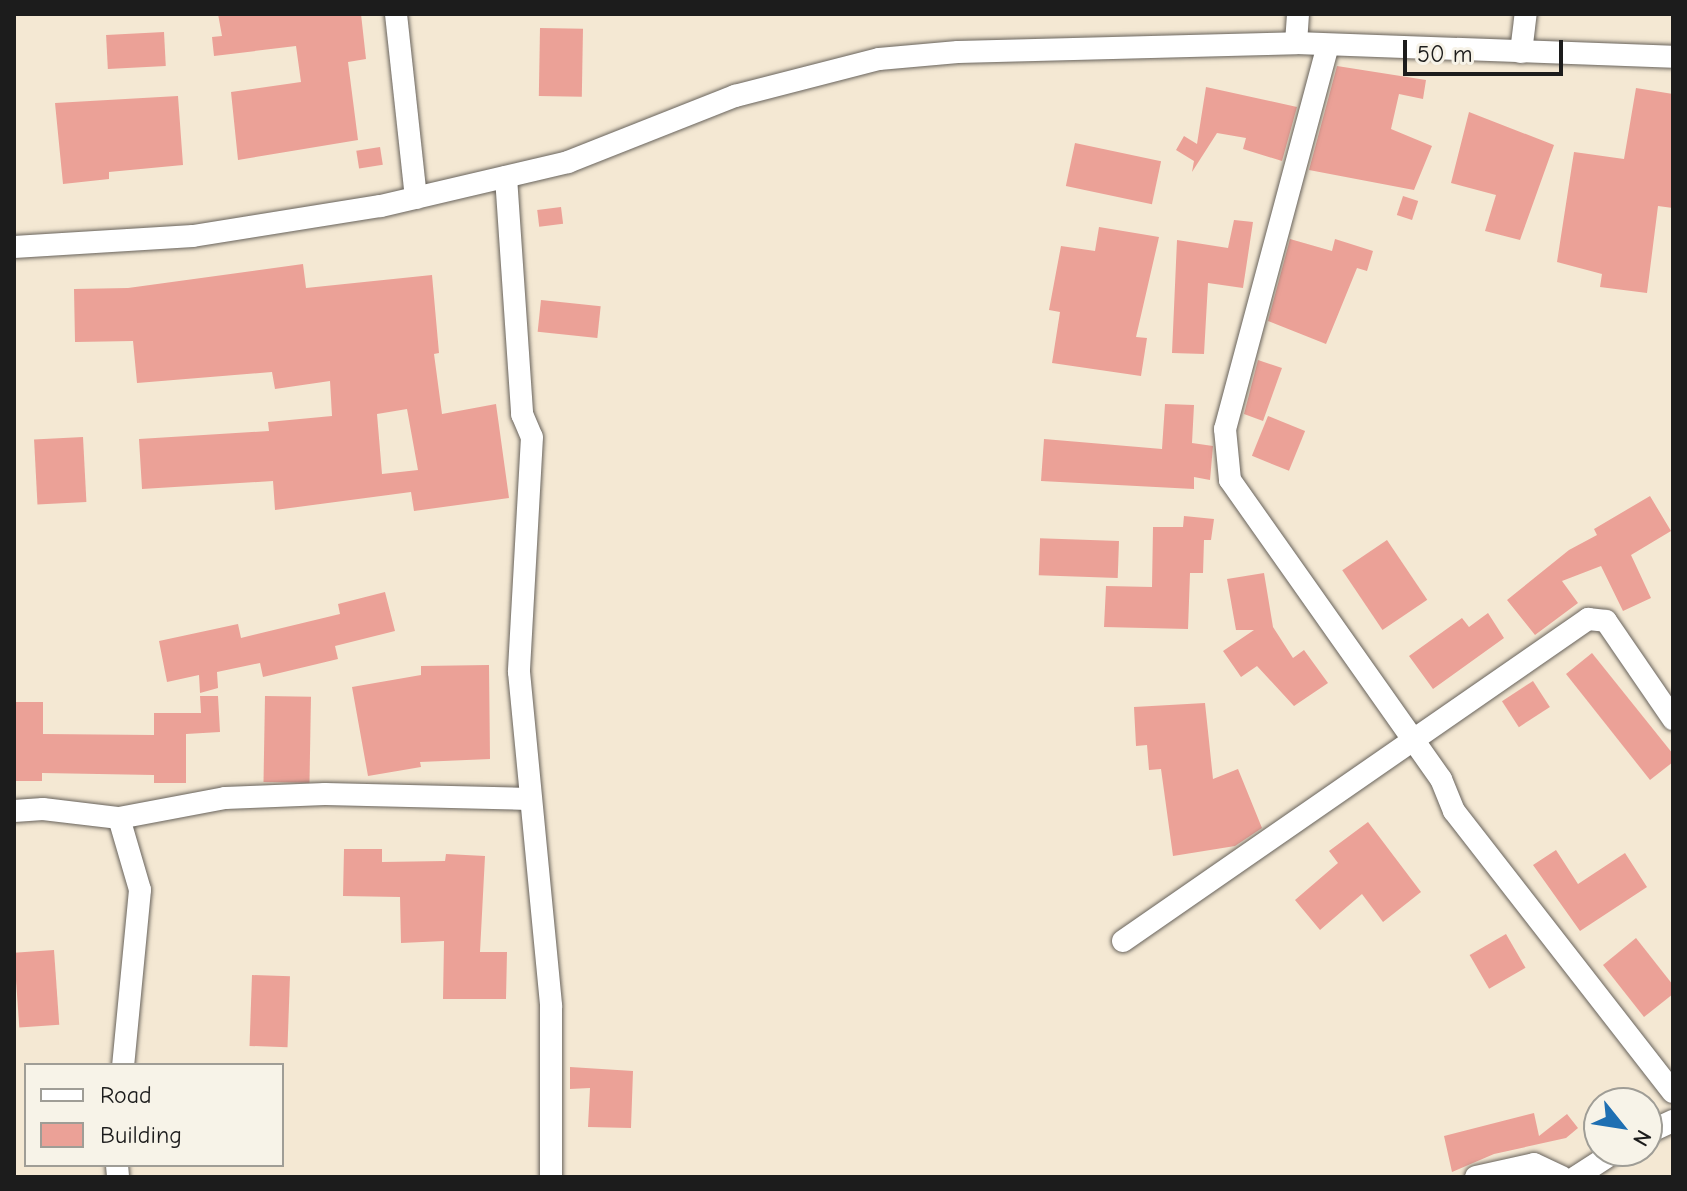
<!DOCTYPE html>
<style>
body{margin:0}
#map{position:relative;width:1687px;height:1191px;overflow:hidden;background:#f4e8d3;font-family:"Comic Neue",sans-serif}
div>[style]{position:absolute}
[style*='--x']{left:calc(var(--x)*1px);top:calc(var(--y)*1px);width:calc(var(--w)*1px);rotate:calc(var(--a)*1deg)}
.building>*{inset:0;background:#eba197;transform-origin:0 0}
.roads{filter:drop-shadow(0 0 2px #68635c) drop-shadow(0 0 2px #68635c)}
.street>*{height:22px;margin:-11px;padding:0 11px;transform-origin:11px;border-radius:11px;background:#fff}
span{translate:-50% -50%;white-space:nowrap;text-align:center;line-height:1.15;-webkit-text-stroke:8px #f7f3e8;paint-order:stroke}
.frame{position:absolute;inset:0;border:16px solid #1c1c1c;pointer-events:none}
.legend{position:absolute;left:24px;top:1063px;width:260px;height:104px;box-sizing:border-box;background:#f7f3e8;border:2px solid #9f9d96;margin:0;padding:10px 14px;list-style:none;font-size:24px;color:#1c1c1c}
.legend li{display:flex;align-items:center;gap:16px;height:40px}
.legend b{width:40px;border:2px solid #9f9d96}
.north{position:absolute;left:1583px;top:1087px;width:80px;height:80px;box-sizing:border-box;background:#f7f3e8;border:2px solid #9f9d96;border-radius:50%;rotate:120deg;font-size:22px;font-weight:700;line-height:32px;text-align:center;color:#1c1c1c}
.north::after{content:'';display:block;margin:auto;width:28px;height:36px;background:#1f6fb2;clip-path:polygon(50% 0,100% 100%,50% 72%,0 100%)}
.scale{position:absolute;left:1403px;top:40px;width:160px;height:36px;box-sizing:border-box;border:4px solid #1c1c1c;border-top:0;padding-left:10px;font-size:24px;line-height:28px;white-space:nowrap;color:#1c1c1c;-webkit-text-stroke:6px #f7f3e8;paint-order:stroke}
</style>
<div id="map">
<div class="building">
<div style="clip-path:polygon(218px 14px,361px 14px,366px 59px,348px 62px,358px 140px,238px 160px,231px 92px,301px 82px,296px 46px,214px 56px,212px 37px,222px 36px)"></div>
<div style="left:540px;top:28px;width:43px;height:68px;rotate:1deg"></div>
<div style="left:164px;top:32px;width:34px;height:58px;rotate:87deg"></div>
<div style="clip-path:polygon(1337px 66px,1426px 80px,1423px 99px,1399px 94px,1391px 129px,1432px 146px,1414px 190px,1309px 170px)"></div>
<div style="clip-path:polygon(1206px 87px,1297px 107px,1282px 161px,1243px 149px,1246px 138px,1217px 133px,1192px 172px,1194px 161px,1176px 150px,1184px 136px,1197px 144px)"></div>
<div style="clip-path:polygon(1636px 88px,1673px 94px,1673px 208px,1658px 206px,1647px 293px,1600px 287px,1602px 274px,1557px 262px,1574px 152px,1624px 159px)"></div>
<div style="clip-path:polygon(178px 96px,183px 165px,109px 172px,109px 179px,63px 184px,55px 103px)"></div>
<div style="clip-path:polygon(1469px 112px,1554px 145px,1520px 240px,1485px 231px,1496px 195px,1451px 183px)"></div>
<div style="left:1075px;top:143px;width:88px;height:44px;rotate:12deg"></div>
<div style="left:380px;top:147px;width:18px;height:24px;rotate:81deg"></div>
<div style="left:1403px;top:196px;width:16px;height:20px;rotate:18deg"></div>
<div style="left:561px;top:207px;width:17px;height:24px;rotate:83deg"></div>
<div style="clip-path:polygon(1234px 220px,1253px 222px,1243px 288px,1208px 283px,1204px 354px,1172px 353px,1177px 240px,1228px 248px)"></div>
<div style="clip-path:polygon(1099px 227px,1159px 237px,1136px 337px,1147px 338px,1141px 376px,1052px 363px,1060px 312px,1049px 310px,1061px 246px,1095px 251px)"></div>
<div style="clip-path:polygon(1290px 239px,1332px 251px,1335px 239px,1373px 251px,1367px 271px,1357px 268px,1326px 344px,1268px 321px)"></div>
<div style="clip-path:polygon(evenodd,303px 264px,306px 288px,432px 275px,439px 353px,434px 354px,442px 414px,496px 404px,509px 498px,414px 511px,411px 492px,275px 510px,273px 481px,142px 489px,139px 439px,269px 431px,268px 422px,332px 416px,330px 381px,275px 389px,272px 372px,137px 383px,133px 341px,75px 342px,74px 289px,128px 288px,303px 264px,407px 409px,418px 470px,382px 474px,377px 414px,407px 409px)"></div>
<div style="left:541px;top:300px;width:60px;height:32px;rotate:6deg"></div>
<div style="clip-path:polygon(1258px 360px,1282px 368px,1263px 421px,1244px 414px)"></div>
<div style="clip-path:polygon(1165px 404px,1194px 405px,1192px 443px,1213px 446px,1210px 480px,1194px 477px,1194px 489px,1041px 481px,1044px 439px,1162px 449px)"></div>
<div style="left:1268px;top:416px;width:40px;height:43px;rotate:22deg"></div>
<div style="left:83px;top:437px;width:65px;height:49px;rotate:87deg"></div>
<div style="clip-path:polygon(1650px 496px,1671px 531px,1631px 555px,1651px 598px,1623px 611px,1601px 566px,1562px 581px,1578px 603px,1535px 635px,1507px 600px,1569px 550px,1597px 535px,1594px 529px)"></div>
<div style="clip-path:polygon(1184px 516px,1214px 519px,1211px 540px,1204px 540px,1203px 573px,1190px 573px,1188px 629px,1104px 627px,1106px 586px,1152px 587px,1153px 527px,1183px 527px)"></div>
<div style="left:1387px;top:540px;width:72px;height:54px;rotate:56deg"></div>
<div style="left:1119px;top:541px;width:37px;height:79px;rotate:92deg"></div>
<div style="clip-path:polygon(1264px 573px,1273px 627px,1293px 658px,1304px 650px,1328px 683px,1294px 706px,1257px 666px,1241px 677px,1223px 651px,1254px 630px,1236px 630px,1227px 579px)"></div>
<div style="clip-path:polygon(385px 592px,395px 631px,335px 646px,338px 659px,263px 677px,260px 663px,217px 672px,218px 688px,200px 693px,199px 675px,167px 682px,159px 641px,238px 624px,241px 638px,340px 614px,338px 604px)"></div>
<div style="clip-path:polygon(1488px 613px,1504px 638px,1433px 689px,1409px 656px,1462px 618px,1469px 627px)"></div>
<div style="clip-path:polygon(1592px 653px,1673px 754px,1673px 762px,1650px 780px,1566px 674px)"></div>
<div style="clip-path:polygon(489px 665px,490px 759px,420px 762px,421px 767px,368px 776px,352px 687px,421px 675px,421px 666px)"></div>
<div style="left:1533px;top:681px;width:31px;height:37px;rotate:57deg"></div>
<div style="clip-path:polygon(200px 696px,218px 696px,220px 732px,186px 734px,186px 783px,154px 783px,154px 775px,42px 773px,42px 781px,14px 781px,14px 702px,43px 702px,43px 734px,154px 735px,154px 713px,201px 713px)"></div>
<div style="left:265px;top:696px;width:46px;height:86px;rotate:1deg"></div>
<div style="clip-path:polygon(1205px 703px,1213px 779px,1238px 769px,1262px 828px,1235px 846px,1173px 856px,1161px 769px,1149px 770px,1147px 745px,1136px 746px,1134px 707px)"></div>
<div style="clip-path:polygon(1368px 822px,1421px 892px,1383px 922px,1362px 894px,1320px 930px,1295px 900px,1338px 863px,1329px 851px)"></div>
<div style="clip-path:polygon(344px 849px,382px 849px,382px 862px,445px 861px,446px 854px,485px 856px,480px 952px,507px 952px,506px 999px,443px 999px,444px 941px,401px 943px,400px 897px,343px 896px)"></div>
<div style="clip-path:polygon(1556px 850px,1578px 884px,1625px 853px,1647px 887px,1580px 931px,1533px 865px)"></div>
<div style="left:1506px;top:934px;width:39px;height:42px;rotate:60deg"></div>
<div style="clip-path:polygon(1636px 938px,1673px 985px,1673px 994px,1644px 1017px,1603px 965px)"></div>
<div style="left:54px;top:950px;width:75px;height:40px;rotate:86deg"></div>
<div style="left:252px;top:975px;width:38px;height:71px;rotate:2deg"></div>
<div style="clip-path:polygon(570px 1067px,633px 1071px,631px 1128px,588px 1127px,590px 1088px,570px 1089px)"></div>
<div style="clip-path:polygon(1534px 1113px,1539px 1136px,1567px 1114px,1578px 1128px,1566px 1138px,1494px 1154px,1452px 1172px,1444px 1136px)"></div>
</div>
<div class="roads">
<div class="street">
<div style="--x:396;--y:14;--w:185;--a:83.8"></div>
<div style="--x:1296;--y:43;--w:29;--a:-86"></div>
<div style="--x:1328;--y:45;--w:398;--a:105"></div>
<div style="--x:1225;--y:429;--w:51;--a:84.4"></div>
<div style="--x:1230;--y:480;--w:366;--a:54.8"></div>
<div style="--x:1441;--y:779;--w:35;--a:68"></div>
<div style="--x:1454;--y:811;--w:356;--a:52.1"></div>
<div style="--x:1521;--y:52;--w:38;--a:-83"></div>
<div style="--x:506;--y:177;--w:238;--a:86.1"></div>
<div style="--x:522;--y:414;--w:25;--a:67"></div>
<div style="--x:532;--y:437;--w:235;--a:93.2"></div>
<div style="--x:519;--y:672;--w:336;--a:84.5"></div>
<div style="--x:551;--y:1006;--w:171;--a:90"></div>
<div style="--x:14;--y:247;--w:179;--a:-3.5"></div>
<div style="--x:193;--y:236;--w:190;--a:-9.1"></div>
<div style="--x:381;--y:206;--w:192;--a:-13.2"></div>
<div style="--x:568;--y:162;--w:180;--a:-21.6"></div>
<div style="--x:735;--y:96;--w:149;--a:-14.4"></div>
<div style="--x:879;--y:59;--w:79;--a:-5.1"></div>
<div style="--x:958;--y:52;--w:338;--a:-1.5"></div>
<div style="--x:1296;--y:43;--w:377;--a:2.1"></div>
<div style="--x:14;--y:811;--w:29;--a:-4"></div>
<div style="--x:43;--y:809;--w:77;--a:6.8"></div>
<div style="--x:119;--y:818;--w:108;--a:-10.7"></div>
<div style="--x:225;--y:798;--w:100;--a:-2.3"></div>
<div style="--x:325;--y:794;--w:203;--a:1.4"></div>
<div style="--x:119;--y:818;--w:75;--a:73.7"></div>
<div style="--x:140;--y:890;--w:176;--a:95.5"></div>
<div style="--x:1123;--y:941;--w:566;--a:-34.7"></div>
<div style="--x:1588;--y:619;--w:18;--a:6"></div>
<div style="--x:1606;--y:621;--w:119;--a:55.6"></div>
<div style="--x:1647;--y:1133;--w:29;--a:-25"></div>
<div style="--x:117;--y:1165;--w:12;--a:85"></div>
<div style="--x:1476;--y:1177;--w:59;--a:-12.6"></div>
<div style="--x:1534;--y:1164;--w:31;--a:25"></div>
<div style="--x:1576;--y:1177;--w:48;--a:-33"></div>
</div>
</div>
<div class="frame"></div>
<ul class="legend">
<li><b style="height:10px;background:#fff"></b>Road</li>
<li><b style="height:22px;background:#eba197"></b>Building</li>
</ul>
<div class="north">N</div>
<div class="scale">50 m</div>
</div>
